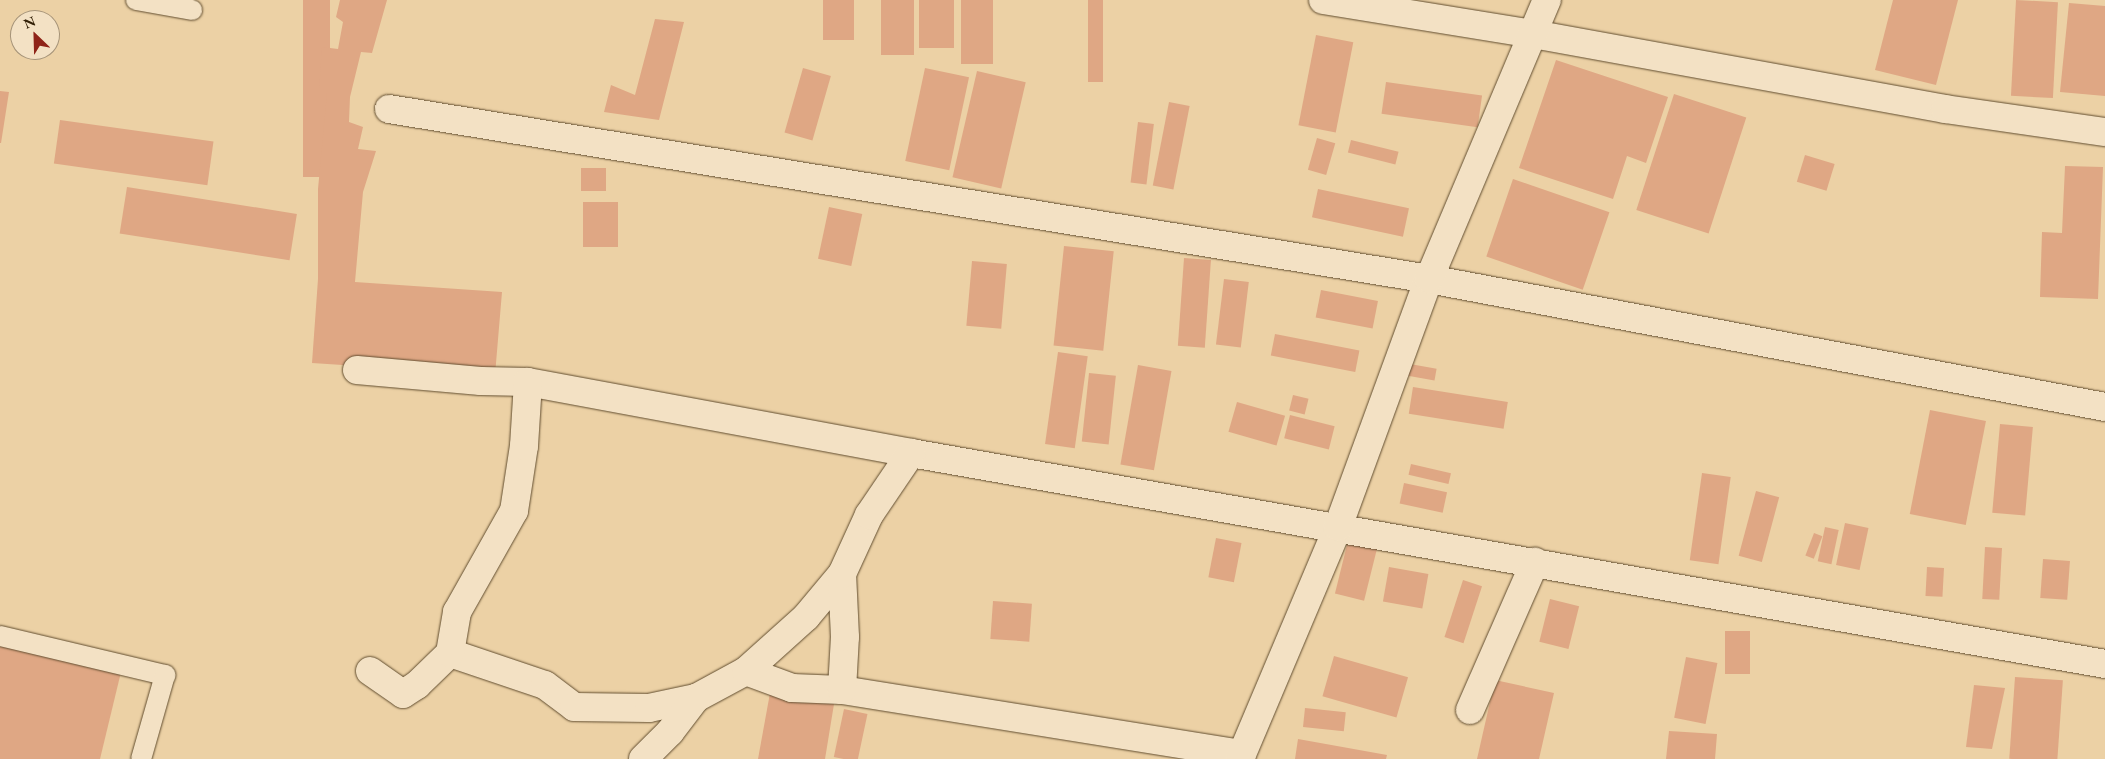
<!DOCTYPE html>
<style>
body{margin:0}
#map{position:relative;width:2105px;height:759px;overflow:hidden;background:#ecd1a5;font-family:"EB Garamond",serif}
div>[style]{position:absolute}
[style*='--x']{left:calc(var(--x)*1px);top:calc(var(--y)*1px);width:calc(var(--w)*1px);rotate:calc(var(--a)*1deg)}
.building>*{inset:0;background:#dfa784;transform-origin:0 0}
.roads{filter:drop-shadow(0 0 1px #614d2f) drop-shadow(0 0 1px #614d2f)}
.lane>*{height:20px;margin:-10px;padding:0 10px;transform-origin:10px;border-radius:10px;background:#f3e1c4}
.street>*{height:28px;margin:-14px;padding:0 14px;transform-origin:14px;border-radius:14px;background:#f3e1c4}
span{translate:-50% -50%;white-space:nowrap;text-align:center;line-height:1.15;-webkit-text-stroke:4.5px #f3e1c4;paint-order:stroke}
.north{position:absolute;left:10px;top:10px;width:50px;height:50px;box-sizing:border-box;background:#f3e1c4;border:1px solid #a69479;border-radius:50%;rotate:336deg;font-size:14px;font-weight:700;line-height:20px;text-align:center;color:#332108}
.north::after{content:'';display:block;margin:auto;width:18px;height:22px;background:#8f2418;clip-path:polygon(50% 0,100% 100%,50% 72%,0 100%)}
</style>
<div id="map">
<div class="building">
<div style="left:303px;top:0;width:27px;height:177px"></div>
<div style="clip-path:polygon(340px 0,387px 0,372px 53px,361px 52px,350px 97px,349px 122px,363px 127px,358px 149px,376px 151px,363px 192px,355px 282px,502px 292px,495px 375px,312px 363px,318px 279px,318px 189px,327px 93px,319px 91px,322px 47px,338px 49px,343px 22px,336px 17px)"></div>
<div style="left:823px;top:0;width:31px;height:40px"></div>
<div style="left:881px;top:0;width:33px;height:55px"></div>
<div style="left:919px;top:0;width:35px;height:48px"></div>
<div style="left:961px;top:0;width:32px;height:64px"></div>
<div style="left:1088px;top:0;width:15px;height:82px"></div>
<div style="clip-path:polygon(1893px 0,1958px 0,1936px 85px,1875px 70px)"></div>
<div style="left:2016px;top:0;width:42px;height:96px;rotate:3deg"></div>
<div style="clip-path:polygon(2069px 3px,2105px 6px,2105px 96px,2060px 92px)"></div>
<div style="clip-path:polygon(655px 19px,684px 22px,659px 120px,604px 112px,611px 85px,635px 95px)"></div>
<div style="left:1316px;top:35px;width:38px;height:92px;rotate:11deg"></div>
<div style="clip-path:polygon(1556px 60px,1668px 97px,1646px 163px,1627px 156px,1613px 199px,1519px 168px)"></div>
<div style="left:803px;top:68px;width:29px;height:67px;rotate:16deg"></div>
<div style="left:925px;top:68px;width:45px;height:95px;rotate:12deg"></div>
<div style="left:977px;top:71px;width:50px;height:109px;rotate:13deg"></div>
<div style="left:1386px;top:82px;width:97px;height:32px;rotate:8deg"></div>
<div style="clip-path:polygon(0 91px,9px 92px,1px 143px,0 143px)"></div>
<div style="left:1674px;top:94px;width:76px;height:122px;rotate:18deg"></div>
<div style="left:1169px;top:102px;width:21px;height:85px;rotate:11deg"></div>
<div style="left:60px;top:120px;width:155px;height:44px;rotate:8deg"></div>
<div style="left:1138px;top:122px;width:16px;height:61px;rotate:7deg"></div>
<div style="left:1317px;top:138px;width:19px;height:33px;rotate:16deg"></div>
<div style="left:1351px;top:140px;width:49px;height:13px;rotate:14deg"></div>
<div style="left:1805px;top:155px;width:31px;height:28px;rotate:17deg"></div>
<div style="clip-path:polygon(2065px 166px,2103px 167px,2098px 299px,2040px 297px,2042px 232px,2062px 233px)"></div>
<div style="left:606px;top:168px;width:23px;height:25px;rotate:90deg"></div>
<div style="left:1513px;top:179px;width:102px;height:82px;rotate:19deg"></div>
<div style="left:127px;top:187px;width:172px;height:47px;rotate:9deg"></div>
<div style="left:1318px;top:189px;width:93px;height:29px;rotate:12deg"></div>
<div style="left:583px;top:202px;width:35px;height:45px"></div>
<div style="left:829px;top:207px;width:34px;height:53px;rotate:12deg"></div>
<div style="left:1064px;top:246px;width:50px;height:100px;rotate:6deg"></div>
<div style="left:1184px;top:258px;width:27px;height:88px;rotate:4deg"></div>
<div style="left:972px;top:261px;width:35px;height:65px;rotate:5deg"></div>
<div style="left:1224px;top:279px;width:25px;height:66px;rotate:7deg"></div>
<div style="left:1321px;top:290px;width:58px;height:28px;rotate:11deg"></div>
<div style="left:1275px;top:334px;width:86px;height:22px;rotate:11deg"></div>
<div style="left:1058px;top:352px;width:30px;height:93px;rotate:8deg"></div>
<div style="left:1410px;top:364px;width:27px;height:12px;rotate:10deg"></div>
<div style="left:1138px;top:365px;width:34px;height:101px;rotate:10deg"></div>
<div style="left:1089px;top:373px;width:27px;height:69px;rotate:6deg"></div>
<div style="left:1413px;top:387px;width:96px;height:27px;rotate:9deg"></div>
<div style="left:1293px;top:395px;width:16px;height:16px;rotate:14deg"></div>
<div style="left:1237px;top:402px;width:50px;height:31px;rotate:16deg"></div>
<div style="left:1930px;top:410px;width:57px;height:106px;rotate:11deg"></div>
<div style="left:1290px;top:415px;width:46px;height:24px;rotate:14deg"></div>
<div style="left:2000px;top:424px;width:33px;height:89px;rotate:5deg"></div>
<div style="left:1411px;top:464px;width:41px;height:11px;rotate:13deg"></div>
<div style="left:1702px;top:473px;width:29px;height:88px;rotate:8deg"></div>
<div style="left:1404px;top:483px;width:44px;height:21px;rotate:12deg"></div>
<div style="left:1756px;top:491px;width:24px;height:67px;rotate:15deg"></div>
<div style="left:1845px;top:523px;width:24px;height:43px;rotate:12deg"></div>
<div style="left:1825px;top:527px;width:14px;height:35px;rotate:12deg"></div>
<div style="left:1814px;top:533px;width:9px;height:24px;rotate:21deg"></div>
<div style="left:1216px;top:538px;width:26px;height:40px;rotate:11deg"></div>
<div style="left:1348px;top:541px;width:30px;height:54px;rotate:14deg"></div>
<div style="left:1985px;top:547px;width:17px;height:52px;rotate:3deg"></div>
<div style="left:2043px;top:559px;width:27px;height:39px;rotate:4deg"></div>
<div style="left:1389px;top:567px;width:40px;height:35px;rotate:10deg"></div>
<div style="left:1927px;top:567px;width:17px;height:29px;rotate:3deg"></div>
<div style="left:1463px;top:580px;width:20px;height:60px;rotate:18deg"></div>
<div style="left:1550px;top:599px;width:30px;height:44px;rotate:14deg"></div>
<div style="left:993px;top:601px;width:39px;height:38px;rotate:4deg"></div>
<div style="left:1725px;top:631px;width:25px;height:43px"></div>
<div style="clip-path:polygon(0 643px,121px 672px,100px 759px,0 759px)"></div>
<div style="left:1334px;top:656px;width:77px;height:42px;rotate:16deg"></div>
<div style="left:1686px;top:657px;width:32px;height:62px;rotate:11deg"></div>
<div style="left:2015px;top:677px;width:48px;height:82px;rotate:4deg"></div>
<div style="clip-path:polygon(1495px 680px,1554px 693px,1539px 759px,1477px 759px)"></div>
<div style="clip-path:polygon(1974px 685px,2005px 688px,1992px 749px,1966px 747px)"></div>
<div style="clip-path:polygon(770px 693px,834px 704px,825px 759px,758px 759px)"></div>
<div style="left:1305px;top:708px;width:41px;height:19px;rotate:6deg"></div>
<div style="left:844px;top:709px;width:24px;height:49px;rotate:12deg"></div>
<div style="clip-path:polygon(1669px 731px,1717px 734px,1715px 759px,1666px 759px)"></div>
<div style="clip-path:polygon(1298px 739px,1387px 755px,1386px 759px,1295px 759px)"></div>
</div>
<div class="roads">
<div class="lane">
<div style="--x:136;--y:0;--w:57;--a:10.1"></div>
<div style="--x:0;--y:636;--w:170;--a:13.3"></div>
<div style="--x:165;--y:675;--w:87;--a:105.9"></div>
</div>
<div class="street">
<div style="--x:1323;--y:0;--w:213;--a:9.2"></div>
<div style="--x:1533;--y:34;--w:419;--a:10.3"></div>
<div style="--x:1945;--y:109;--w:162;--a:8.2"></div>
<div style="--x:389;--y:109;--w:1054;--a:9.28"></div>
<div style="--x:1429;--y:279;--w:688;--a:10.72"></div>
<div style="--x:357;--y:370;--w:124;--a:5.1"></div>
<div style="--x:481;--y:381;--w:47;--a:1.2"></div>
<div style="--x:528;--y:382;--w:390;--a:10.5"></div>
<div style="--x:911;--y:453;--w:1213;--a:10.02"></div>
<div style="--x:450;--y:653;--w:100;--a:18.6"></div>
<div style="--x:545;--y:685;--w:36;--a:37"></div>
<div style="--x:574;--y:707;--w:75;--a:0.8"></div>
<div style="--x:649;--y:708;--w:48;--a:-12"></div>
<div style="--x:696;--y:698;--w:57;--a:-28.4"></div>
<div style="--x:746;--y:671;--w:49;--a:20.3"></div>
<div style="--x:792;--y:688;--w:50;--a:2.3"></div>
<div style="--x:842;--y:690;--w:405;--a:9.1"></div>
<div style="--x:370;--y:671;--w:40;--a:34.9"></div>
<div style="--x:403;--y:694;--w:17;--a:-33"></div>
<div style="--x:417;--y:685;--w:46;--a:-44.1"></div>
<div style="--x:450;--y:653;--w:42;--a:-80.3"></div>
<div style="--x:457;--y:612;--w:116;--a:-60.6"></div>
<div style="--x:514;--y:511;--w:66;--a:-81.3"></div>
<div style="--x:524;--y:446;--w:64;--a:-86.4"></div>
<div style="--x:746;--y:671;--w:81;--a:-42"></div>
<div style="--x:806;--y:617;--w:56;--a:-50.1"></div>
<div style="--x:842;--y:690;--w:53;--a:-86.8"></div>
<div style="--x:845;--y:637;--w:63;--a:-92.7"></div>
<div style="--x:842;--y:574;--w:65;--a:-65.4"></div>
<div style="--x:869;--y:515;--w:75;--a:-55.9"></div>
<div style="--x:1470;--y:710;--w:162;--a:-66.3"></div>
<div style="--x:643;--y:759;--w:38;--a:-45"></div>
<div style="--x:670;--y:732;--w:43;--a:-52.6"></div>
<div style="--x:1240;--y:759;--w:252;--a:-67.1"></div>
<div style="--x:1338;--y:527;--w:264;--a:-69.9"></div>
<div style="--x:1429;--y:279;--w:303;--a:-67.1"></div>
</div>
</div>
<div class="north">N</div>
</div>
